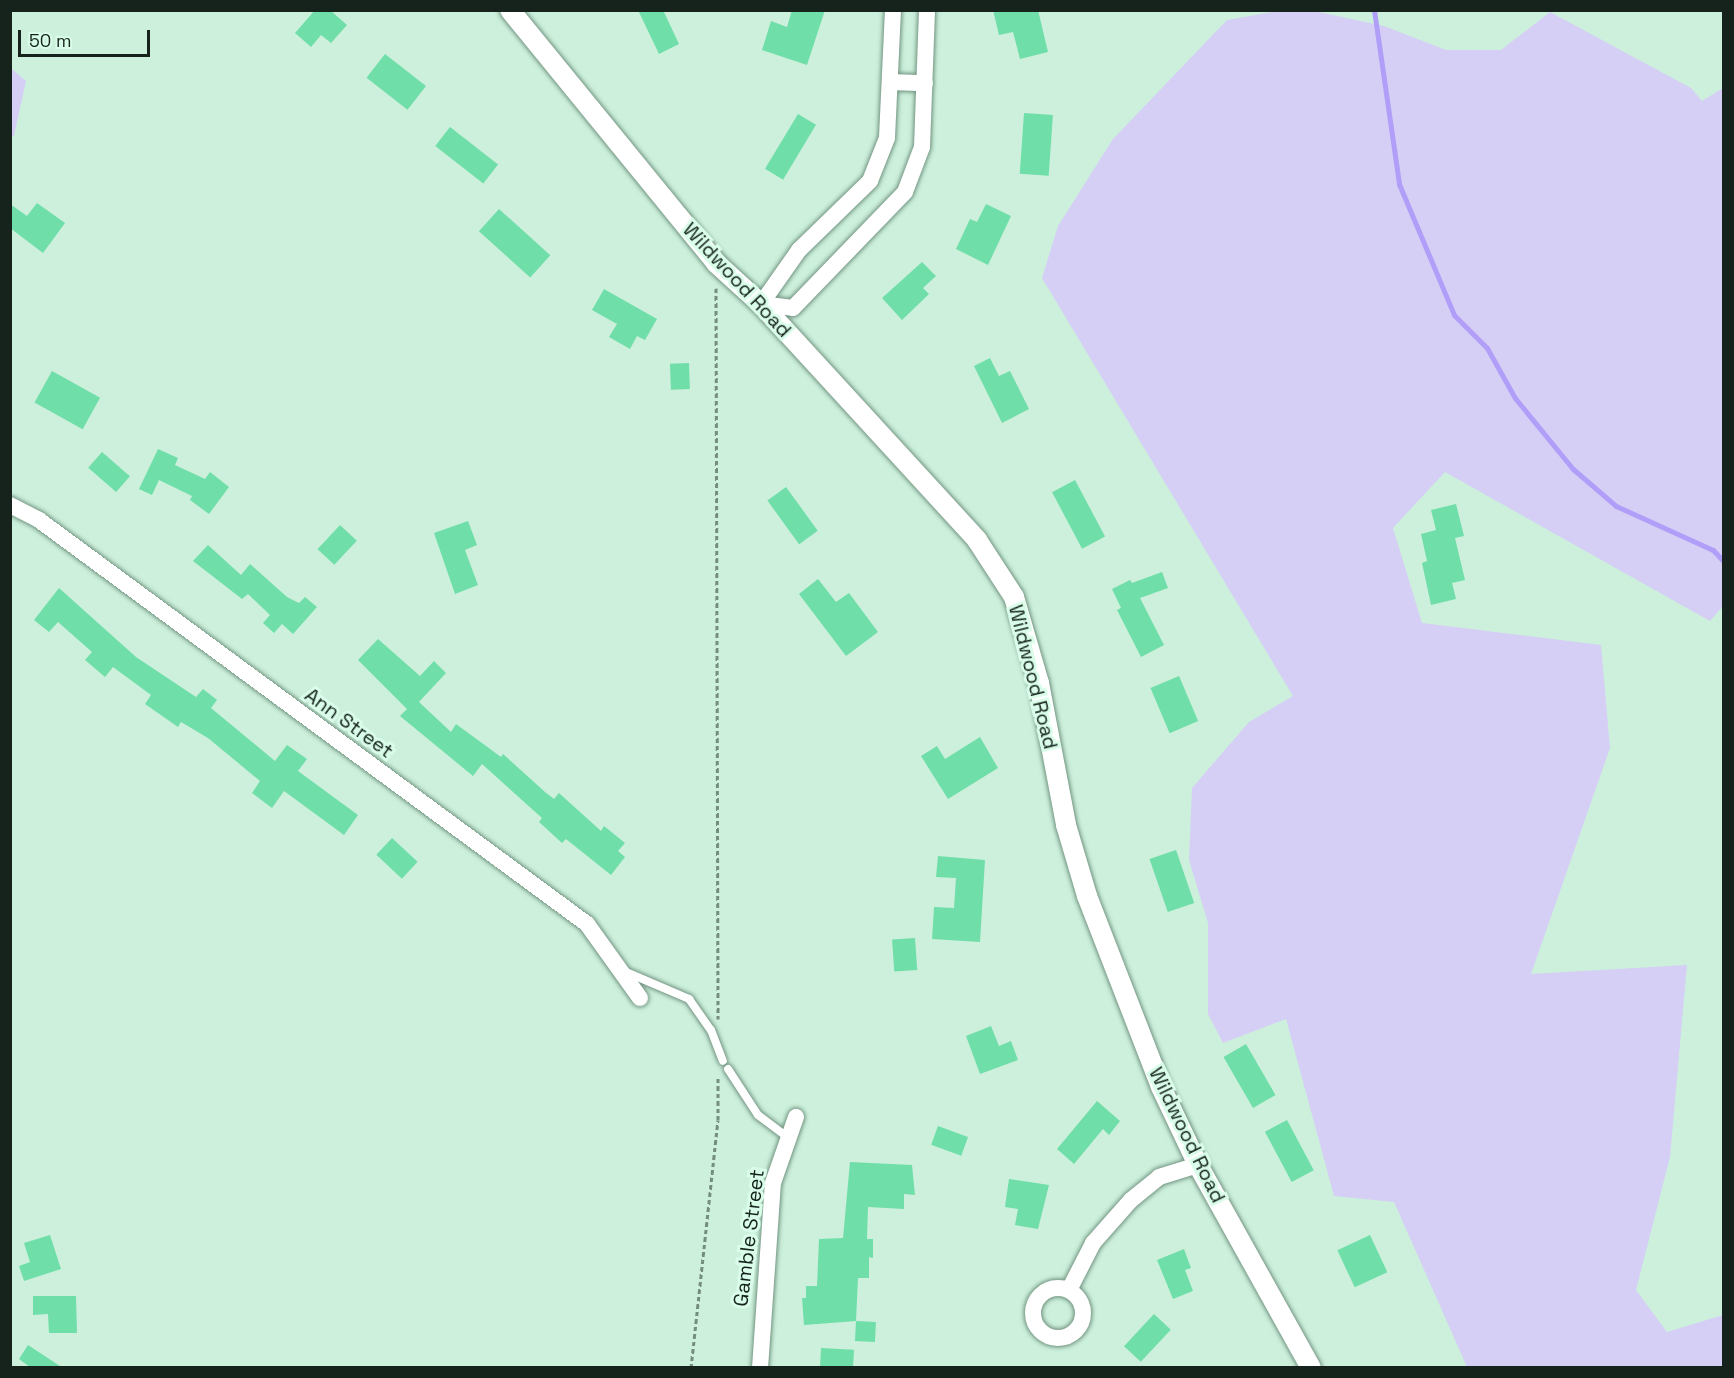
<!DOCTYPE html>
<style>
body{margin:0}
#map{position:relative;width:1734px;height:1378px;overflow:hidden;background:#ccf0dc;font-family:"Space Grotesk",sans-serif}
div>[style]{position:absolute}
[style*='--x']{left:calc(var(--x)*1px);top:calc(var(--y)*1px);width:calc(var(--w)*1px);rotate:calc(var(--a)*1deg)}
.green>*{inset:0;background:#d5cff5}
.stream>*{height:5px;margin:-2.5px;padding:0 2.5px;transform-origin:2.5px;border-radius:2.5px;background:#b19ef8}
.building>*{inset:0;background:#70dea9;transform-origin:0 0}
.path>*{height:3px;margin-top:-1.5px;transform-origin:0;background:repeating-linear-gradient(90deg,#748d7f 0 4.5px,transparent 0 7.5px)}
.roads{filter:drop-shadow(0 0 2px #739582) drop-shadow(0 0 2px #739582)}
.service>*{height:8px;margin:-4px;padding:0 4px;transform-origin:4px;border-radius:4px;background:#fff}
.minor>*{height:16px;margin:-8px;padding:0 8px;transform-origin:8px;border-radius:8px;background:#fff}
.minor>.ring{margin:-8px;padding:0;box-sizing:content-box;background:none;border:16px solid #fff;border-radius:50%}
.tertiary>*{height:20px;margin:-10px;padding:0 10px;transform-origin:10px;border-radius:10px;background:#fff}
span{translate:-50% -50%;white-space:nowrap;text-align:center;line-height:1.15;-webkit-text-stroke:6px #d9fde9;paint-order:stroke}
.street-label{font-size:20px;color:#15231c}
.frame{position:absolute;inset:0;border:12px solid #15231c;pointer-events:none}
.scale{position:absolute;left:18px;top:30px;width:132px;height:27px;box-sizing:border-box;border:3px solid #15231c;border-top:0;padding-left:8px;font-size:18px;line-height:21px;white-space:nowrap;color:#15231c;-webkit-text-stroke:4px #d9fde9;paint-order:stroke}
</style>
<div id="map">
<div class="green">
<div style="clip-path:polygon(1284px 10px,1314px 11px,1384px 26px,1446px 50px,1501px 50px,1550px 12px,1691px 88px,1702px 101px,1723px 88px,1723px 606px,1710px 621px,1445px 472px,1393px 528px,1422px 623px,1601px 645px,1610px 748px,1531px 974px,1687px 965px,1670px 1157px,1636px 1290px,1667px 1332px,1723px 1315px,1723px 1367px,1467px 1367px,1394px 1202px,1334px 1196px,1286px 1019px,1223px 1043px,1208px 1014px,1208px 923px,1189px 860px,1192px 788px,1249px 722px,1293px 696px,1042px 278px,1058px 226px,1113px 139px,1227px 20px)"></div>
<div style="clip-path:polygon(11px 68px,26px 81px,14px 136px,10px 136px)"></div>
</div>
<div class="stream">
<div style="--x:1374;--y:10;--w:176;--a:81.8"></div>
<div style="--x:1399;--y:184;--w:142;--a:67.2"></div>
<div style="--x:1454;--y:315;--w:47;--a:45"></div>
<div style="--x:1487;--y:348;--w:57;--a:60.8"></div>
<div style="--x:1515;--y:398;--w:92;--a:50.8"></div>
<div style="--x:1573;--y:469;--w:57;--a:40.7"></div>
<div style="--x:1616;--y:506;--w:107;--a:24.4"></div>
<div style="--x:1713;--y:550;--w:16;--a:47"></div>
</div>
<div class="building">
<div style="clip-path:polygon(315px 10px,330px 10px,347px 25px,331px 43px,321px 35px,311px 47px,295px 33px)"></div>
<div style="clip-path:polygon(638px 10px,663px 10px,679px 44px,659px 54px)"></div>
<div style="clip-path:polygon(792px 10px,825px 10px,807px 65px,762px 50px,771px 21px,787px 27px)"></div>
<div style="clip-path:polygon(993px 10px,1038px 10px,1048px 52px,1020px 59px,1013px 32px,999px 35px)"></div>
<div style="left:385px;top:54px;width:52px;height:30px;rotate:38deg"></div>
<div style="left:1024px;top:113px;width:29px;height:61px;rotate:4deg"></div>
<div style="left:798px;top:114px;width:21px;height:64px;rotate:31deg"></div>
<div style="left:450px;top:127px;width:61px;height:24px;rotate:38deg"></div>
<div style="clip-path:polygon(37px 203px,65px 223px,43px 253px,10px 228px,10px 204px,27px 216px)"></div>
<div style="clip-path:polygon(986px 204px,1011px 216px,988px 265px,956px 249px,970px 219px,977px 222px)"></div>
<div style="left:499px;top:209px;width:69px;height:30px;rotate:42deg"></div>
<div style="clip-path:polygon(922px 262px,936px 276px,923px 288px,929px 294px,902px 320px,882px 298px)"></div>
<div style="clip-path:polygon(604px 289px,657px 319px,645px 340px,637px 336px,630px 349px,609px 337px,617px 324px,592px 310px)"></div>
<div style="clip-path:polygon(990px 358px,999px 376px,1010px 371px,1029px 409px,1002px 423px,974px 366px)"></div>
<div style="left:689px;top:363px;width:26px;height:19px;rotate:88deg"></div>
<div style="left:52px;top:371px;width:55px;height:36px;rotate:29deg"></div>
<div style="clip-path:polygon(158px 449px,178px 458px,175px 465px,205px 479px,210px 472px,229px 487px,209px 514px,190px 500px,192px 496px,159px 480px,152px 495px,139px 489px)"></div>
<div style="left:102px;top:452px;width:37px;height:21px;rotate:41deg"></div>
<div style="left:1075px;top:480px;width:64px;height:26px;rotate:62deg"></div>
<div style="left:786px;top:487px;width:54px;height:23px;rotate:54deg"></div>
<div style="clip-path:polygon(1456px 504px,1464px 536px,1455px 538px,1465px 580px,1452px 583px,1456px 599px,1431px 605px,1422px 563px,1427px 561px,1421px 534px,1436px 530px,1431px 510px)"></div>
<div style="clip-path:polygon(468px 521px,477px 545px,465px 550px,478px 585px,455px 594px,434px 533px)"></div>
<div style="left:340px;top:525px;width:23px;height:33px;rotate:43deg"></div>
<div style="clip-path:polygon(208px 545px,241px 575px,250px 564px,287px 597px,299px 603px,305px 597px,317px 607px,293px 634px,282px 624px,274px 633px,263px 623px,270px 615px,248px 594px,242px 599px,193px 561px)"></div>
<div style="clip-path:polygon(1162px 572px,1168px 588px,1140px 598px,1164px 645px,1141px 657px,1117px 610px,1121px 608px,1112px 589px,1130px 580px,1132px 583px)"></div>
<div style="clip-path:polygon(818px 579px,836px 602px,849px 593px,878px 632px,846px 656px,799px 594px)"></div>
<div style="clip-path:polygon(59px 588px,136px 657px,196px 697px,203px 689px,217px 700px,211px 708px,275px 761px,287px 745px,307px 759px,298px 771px,358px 815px,344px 835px,284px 791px,272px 808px,252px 793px,260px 781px,208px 738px,181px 722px,178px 727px,145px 704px,151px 695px,113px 667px,105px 677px,85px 660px,92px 652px,58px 622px,49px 632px,34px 620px)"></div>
<div style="clip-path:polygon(378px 639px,420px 676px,434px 661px,446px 673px,419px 702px,451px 732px,456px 724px,501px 757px,503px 754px,545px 792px,554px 799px,559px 793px,601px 831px,604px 826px,625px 843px,618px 851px,625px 857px,611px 875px,566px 839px,562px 843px,539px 822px,542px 818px,482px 764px,473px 776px,400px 716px,407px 709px,358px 660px)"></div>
<div style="left:1179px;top:676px;width:49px;height:31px;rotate:67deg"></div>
<div style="clip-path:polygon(980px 737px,998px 768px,948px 799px,921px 756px,937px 746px,945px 759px)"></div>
<div style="left:392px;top:838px;width:35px;height:23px;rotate:43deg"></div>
<div style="left:1176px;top:850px;width:56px;height:28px;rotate:71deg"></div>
<div style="clip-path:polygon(938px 856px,985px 860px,980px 942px,932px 939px,934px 907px,954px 908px,956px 878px,936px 877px)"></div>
<div style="left:915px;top:938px;width:32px;height:23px;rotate:86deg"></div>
<div style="clip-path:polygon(991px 1026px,999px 1046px,1011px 1041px,1018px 1060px,980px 1074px,966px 1036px)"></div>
<div style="left:1246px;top:1044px;width:59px;height:26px;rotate:60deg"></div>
<div style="clip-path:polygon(1097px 1101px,1120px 1121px,1109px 1135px,1103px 1129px,1074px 1164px,1057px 1149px)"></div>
<div style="left:1287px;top:1120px;width:57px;height:25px;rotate:62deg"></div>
<div style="left:938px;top:1126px;width:32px;height:20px;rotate:20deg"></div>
<div style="clip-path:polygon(850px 1162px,912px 1165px,915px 1195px,904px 1194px,904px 1209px,868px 1207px,867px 1239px,873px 1239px,873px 1258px,869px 1257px,869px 1278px,858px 1278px,856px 1321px,804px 1325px,802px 1298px,806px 1298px,806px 1286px,817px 1286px,819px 1239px,843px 1238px)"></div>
<div style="clip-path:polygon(1009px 1179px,1049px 1185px,1038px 1229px,1015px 1225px,1018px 1209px,1005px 1207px)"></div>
<div style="clip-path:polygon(50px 1235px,61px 1269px,24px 1281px,19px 1266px,30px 1262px,24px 1243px)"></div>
<div style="left:1370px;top:1235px;width:41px;height:36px;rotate:65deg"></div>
<div style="clip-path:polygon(1184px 1249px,1191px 1268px,1185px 1270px,1193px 1291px,1173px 1299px,1157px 1260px)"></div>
<div style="clip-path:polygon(33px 1296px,76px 1296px,77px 1333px,49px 1333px,48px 1314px,33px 1315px)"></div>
<div style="left:1154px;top:1314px;width:23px;height:44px;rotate:43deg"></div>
<div style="left:856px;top:1321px;width:20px;height:20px;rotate:3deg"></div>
<div style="clip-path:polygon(28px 1345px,63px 1368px,31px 1368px,19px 1359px)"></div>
<div style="left:821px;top:1348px;width:33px;height:20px;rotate:3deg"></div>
</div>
<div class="path">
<div style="--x:716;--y:288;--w:731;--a:89.84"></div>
<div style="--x:691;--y:1368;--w:249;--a:-83.8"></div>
<div style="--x:718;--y:1120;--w:43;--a:-90"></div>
</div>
<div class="roads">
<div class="service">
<div style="--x:626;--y:972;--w:69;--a:23.2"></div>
<div style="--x:689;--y:999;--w:38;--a:55"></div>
<div style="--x:711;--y:1030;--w:33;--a:69"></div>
<div style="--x:728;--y:1069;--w:55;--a:56.9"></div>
<div style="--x:758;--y:1115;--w:36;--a:37"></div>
</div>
<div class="minor">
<div style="--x:893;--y:10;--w:128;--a:92.7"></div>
<div style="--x:887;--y:138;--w:46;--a:111.6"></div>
<div style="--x:870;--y:181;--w:99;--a:135.8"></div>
<div style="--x:799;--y:250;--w:66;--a:125.1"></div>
<div style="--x:761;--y:304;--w:32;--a:7"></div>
<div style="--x:793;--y:308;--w:161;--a:-46"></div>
<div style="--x:905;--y:192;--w:48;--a:-69.3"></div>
<div style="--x:922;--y:147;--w:137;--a:-87.9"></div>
<div style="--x:890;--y:82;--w:35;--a:2"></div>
<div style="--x:10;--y:505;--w:33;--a:27"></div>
<div style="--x:39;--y:520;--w:681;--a:36.4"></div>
<div style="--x:587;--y:924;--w:91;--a:54.4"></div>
<div class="ring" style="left:1033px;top:1288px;width:34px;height:34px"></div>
<div style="--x:1069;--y:1290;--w:53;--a:-62.9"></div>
<div style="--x:1093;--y:1243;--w:57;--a:-48.5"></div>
<div style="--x:1131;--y:1200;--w:36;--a:-39"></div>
<div style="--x:1159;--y:1177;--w:41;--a:-17.1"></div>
<div style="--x:760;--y:1368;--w:185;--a:-86"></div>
<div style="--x:773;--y:1183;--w:70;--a:-70.8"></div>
</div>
<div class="tertiary">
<div style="--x:510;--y:10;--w:326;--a:50.8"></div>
<div style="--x:716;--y:263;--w:61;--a:42.3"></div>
<div style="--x:761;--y:304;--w:320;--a:47.5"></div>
<div style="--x:977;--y:540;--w:68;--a:57"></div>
<div style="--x:1014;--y:597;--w:90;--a:73.8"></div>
<div style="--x:1039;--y:683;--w:145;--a:79.2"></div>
<div style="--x:1066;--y:825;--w:74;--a:73.5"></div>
<div style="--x:1087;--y:896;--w:205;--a:68.8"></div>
<div style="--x:1161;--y:1087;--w:86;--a:64.6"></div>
<div style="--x:1198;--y:1165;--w:232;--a:60.9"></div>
</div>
</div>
<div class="street-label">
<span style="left:737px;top:280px;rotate:47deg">Wildwood Road</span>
<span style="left:1033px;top:677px;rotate:76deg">Wildwood Road</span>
<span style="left:349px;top:723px;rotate:36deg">Ann Street</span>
<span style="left:1187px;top:1135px;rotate:64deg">Wildwood Road</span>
<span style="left:749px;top:1238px;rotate:-83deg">Gamble Street</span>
</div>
<div class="frame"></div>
<div class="scale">50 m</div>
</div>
